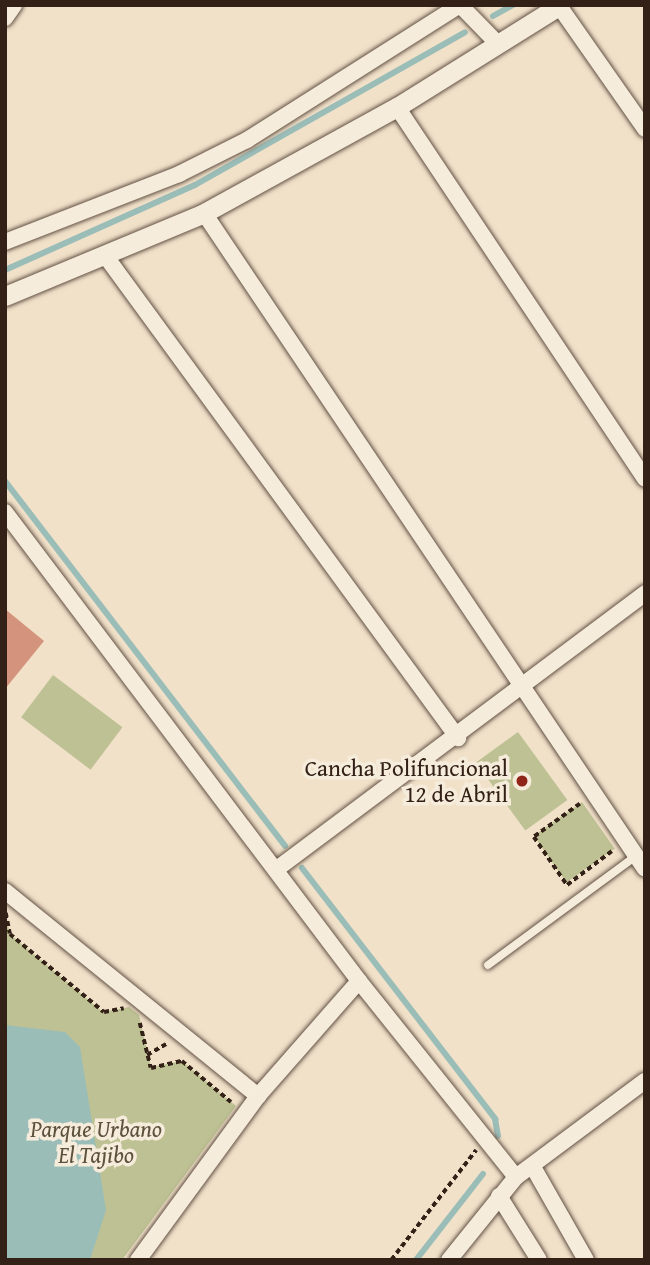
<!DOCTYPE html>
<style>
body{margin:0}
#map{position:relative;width:650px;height:1265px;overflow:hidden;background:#f1e1c9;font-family:"Gentium Book Plus",serif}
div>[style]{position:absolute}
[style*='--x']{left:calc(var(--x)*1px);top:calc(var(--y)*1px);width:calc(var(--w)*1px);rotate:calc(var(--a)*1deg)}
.green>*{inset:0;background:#bec193;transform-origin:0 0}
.water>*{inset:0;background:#9bbdb8}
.stream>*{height:6px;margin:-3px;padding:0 3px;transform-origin:3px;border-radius:3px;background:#9bbdb8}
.building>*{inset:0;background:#d4937c}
.path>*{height:3.5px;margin-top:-1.75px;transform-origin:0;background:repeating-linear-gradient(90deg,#332117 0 5px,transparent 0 8.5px)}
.roads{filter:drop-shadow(0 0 2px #625144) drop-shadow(0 0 2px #625144)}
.service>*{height:8px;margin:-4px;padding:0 4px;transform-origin:4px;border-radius:4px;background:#f6ecdc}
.minor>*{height:16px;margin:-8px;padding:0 8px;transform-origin:8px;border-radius:8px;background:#f6ecdc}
.tertiary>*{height:19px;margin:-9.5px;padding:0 9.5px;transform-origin:9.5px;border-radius:9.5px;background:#f6ecdc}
.dots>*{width:19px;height:19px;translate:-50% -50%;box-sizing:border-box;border:4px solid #f6ecdc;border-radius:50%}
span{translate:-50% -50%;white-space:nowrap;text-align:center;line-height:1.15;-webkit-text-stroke:7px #f6ecdc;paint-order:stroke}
.poi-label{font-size:23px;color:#332117}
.right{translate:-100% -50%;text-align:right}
.park-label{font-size:23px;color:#5d513c;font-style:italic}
.frame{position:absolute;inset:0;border:7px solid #332117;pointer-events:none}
</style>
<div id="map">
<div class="green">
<div style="left:53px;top:675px;width:87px;height:53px;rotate:37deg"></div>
<div style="left:518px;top:732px;width:84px;height:52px;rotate:54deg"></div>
<div style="left:582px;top:802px;width:57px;height:59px;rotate:55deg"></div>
<div style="clip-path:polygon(5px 911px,10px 934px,103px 1012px,129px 1007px,139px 1015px,151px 1067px,182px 1061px,236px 1106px,122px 1260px,5px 1260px)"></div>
</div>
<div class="water">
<div style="clip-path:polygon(5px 1025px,65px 1032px,80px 1047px,106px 1210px,90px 1260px,5px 1260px)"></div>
</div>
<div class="stream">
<div style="--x:493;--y:16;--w:23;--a:-29"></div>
<div style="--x:5;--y:270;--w:208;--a:-24.1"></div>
<div style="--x:195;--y:185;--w:310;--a:-29.5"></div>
<div style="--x:5;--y:481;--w:460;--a:52.5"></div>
<div style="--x:302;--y:868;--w:317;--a:52.4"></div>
<div style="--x:495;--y:1119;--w:17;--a:80"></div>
<div style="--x:416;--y:1260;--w:109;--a:-52.1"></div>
</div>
<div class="building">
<div style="clip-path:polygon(5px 609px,44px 641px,5px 689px)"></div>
</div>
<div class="path">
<div style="--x:580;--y:804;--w:57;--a:144.3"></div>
<div style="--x:534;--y:837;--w:58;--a:55.5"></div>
<div style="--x:567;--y:885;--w:56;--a:-37.1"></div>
<div style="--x:6;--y:913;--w:21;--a:79"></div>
<div style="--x:10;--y:934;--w:122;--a:39.7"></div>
<div style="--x:104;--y:1012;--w:20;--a:-11"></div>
<div style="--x:140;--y:1023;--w:46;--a:76.3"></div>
<div style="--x:151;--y:1068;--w:32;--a:-13"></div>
<div style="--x:182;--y:1061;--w:64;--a:39.9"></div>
<div style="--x:147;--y:1055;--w:22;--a:-30"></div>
<div style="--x:391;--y:1260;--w:139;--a:-52.3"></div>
</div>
<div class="roads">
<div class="service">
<div style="--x:488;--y:965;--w:184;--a:-36.4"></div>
</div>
<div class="minor">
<div style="--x:460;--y:5;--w:54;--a:45.7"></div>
<div style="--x:559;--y:6;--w:150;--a:55"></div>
<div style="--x:5;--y:18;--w:16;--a:-55"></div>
<div style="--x:397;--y:107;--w:447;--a:56.3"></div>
<div style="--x:204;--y:213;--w:790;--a:56.09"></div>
<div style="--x:5;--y:242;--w:187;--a:-21.3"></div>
<div style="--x:179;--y:174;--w:76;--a:-26.6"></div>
<div style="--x:247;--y:140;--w:252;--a:-32.4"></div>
<div style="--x:107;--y:258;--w:595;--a:53.82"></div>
<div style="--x:5;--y:512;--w:588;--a:52.95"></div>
<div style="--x:359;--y:981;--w:251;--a:51.3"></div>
<div style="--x:278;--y:868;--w:459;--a:-36.8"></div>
<div style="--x:5;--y:891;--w:326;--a:39"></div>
<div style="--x:533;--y:1167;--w:107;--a:60.3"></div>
<div style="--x:499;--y:1196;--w:75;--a:58"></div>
<div style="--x:138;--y:1260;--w:203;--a:-53.8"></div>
<div style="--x:258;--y:1096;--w:153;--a:-48.7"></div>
<div style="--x:449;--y:1260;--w:107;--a:-51.1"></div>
<div style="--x:516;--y:1177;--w:161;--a:-36.7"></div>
</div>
<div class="tertiary">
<div style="--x:5;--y:296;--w:216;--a:-22.6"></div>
<div style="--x:204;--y:213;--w:220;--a:-28.8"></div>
<div style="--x:397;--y:107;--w:192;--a:-32"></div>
</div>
</div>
<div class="dots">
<div style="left:522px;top:781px;background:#8f2418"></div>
</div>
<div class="poi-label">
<span class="right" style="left:508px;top:781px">Cancha Polifuncional<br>12 de Abril</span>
</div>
<div class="park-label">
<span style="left:96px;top:1142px">Parque Urbano<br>El Tajibo</span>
</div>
<div class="frame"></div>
</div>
